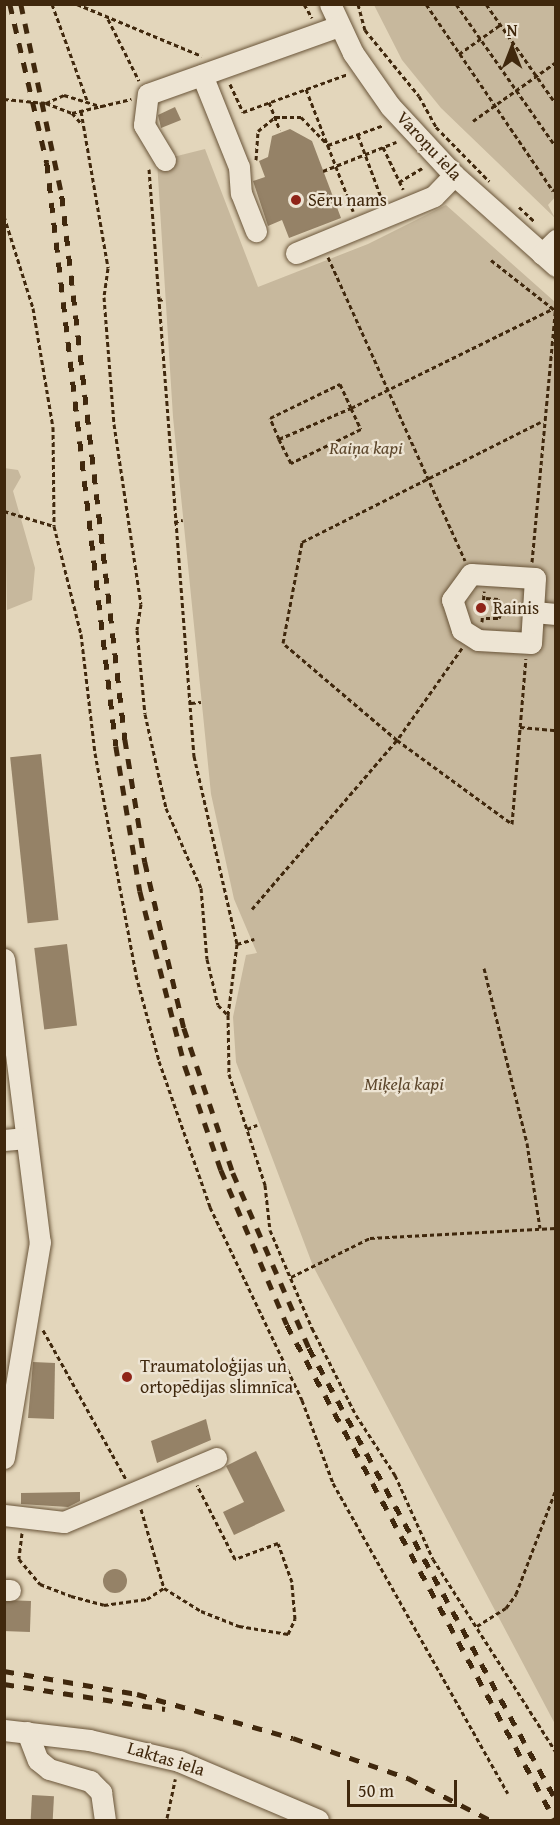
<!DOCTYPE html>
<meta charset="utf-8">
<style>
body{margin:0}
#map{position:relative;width:560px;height:1825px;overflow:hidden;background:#e3d6bb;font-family:"Gentium Book Plus",serif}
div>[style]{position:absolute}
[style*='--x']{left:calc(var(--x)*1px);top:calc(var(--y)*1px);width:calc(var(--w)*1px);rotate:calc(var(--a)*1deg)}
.green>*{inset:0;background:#c7b89d}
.building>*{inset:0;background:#958267;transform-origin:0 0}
.round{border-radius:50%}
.path>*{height:3px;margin-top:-1.5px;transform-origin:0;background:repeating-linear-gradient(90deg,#40280d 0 4.5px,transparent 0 7.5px)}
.roads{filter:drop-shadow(0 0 2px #695438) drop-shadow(0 0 2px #695438)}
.minor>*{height:21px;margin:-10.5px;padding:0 10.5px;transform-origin:10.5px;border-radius:10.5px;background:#ede4d3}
.rail>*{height:4.5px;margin-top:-2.25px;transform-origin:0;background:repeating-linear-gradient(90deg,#40280d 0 10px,transparent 0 20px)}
.dots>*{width:16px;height:16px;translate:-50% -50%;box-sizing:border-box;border:3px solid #ede4d3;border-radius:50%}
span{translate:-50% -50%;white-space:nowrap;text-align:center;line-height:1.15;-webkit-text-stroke:4.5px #ede4d3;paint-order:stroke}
.street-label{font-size:18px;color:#40280d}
.poi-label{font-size:18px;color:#40280d}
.left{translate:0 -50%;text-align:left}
.park-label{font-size:18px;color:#5b452a;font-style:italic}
.frame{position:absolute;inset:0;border:6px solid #40280d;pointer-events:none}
.north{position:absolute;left:482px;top:18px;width:60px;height:60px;-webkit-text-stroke:4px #ede4d3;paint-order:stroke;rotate:0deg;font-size:16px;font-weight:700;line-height:24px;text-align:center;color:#40280d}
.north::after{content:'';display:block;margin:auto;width:21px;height:27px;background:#40280d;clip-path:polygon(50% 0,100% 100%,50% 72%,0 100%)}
.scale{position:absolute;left:347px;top:1780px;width:110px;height:27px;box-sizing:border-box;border:3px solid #40280d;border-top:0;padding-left:8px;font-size:18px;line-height:21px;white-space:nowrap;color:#40280d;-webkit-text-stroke:4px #ede4d3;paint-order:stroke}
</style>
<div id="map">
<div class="green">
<div style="clip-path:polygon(374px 5px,555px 5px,556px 196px,548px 205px,555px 218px,441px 108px,402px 60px)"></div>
<div style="clip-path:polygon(205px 149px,258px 287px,368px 244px,446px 205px,555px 302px,555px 1724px,313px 1266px,236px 1062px,233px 1017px,246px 955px,257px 953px,234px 899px,211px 794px,173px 417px,157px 161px)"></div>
<div style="clip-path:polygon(4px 468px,18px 470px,21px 477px,13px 491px,35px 568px,32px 600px,7px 610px)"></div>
</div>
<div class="building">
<div style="clip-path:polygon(175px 107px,181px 120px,161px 128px,158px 115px)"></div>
<div style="clip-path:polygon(290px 129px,312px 141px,341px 218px,289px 238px,282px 220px,268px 226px,253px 181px,265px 177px,259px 161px,268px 157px,272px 136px)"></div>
<div style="left:41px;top:754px;width:167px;height:31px;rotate:84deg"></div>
<div style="left:67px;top:944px;width:82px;height:33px;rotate:83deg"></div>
<div style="clip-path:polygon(33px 1362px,55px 1363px,54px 1419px,28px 1418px)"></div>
<div style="clip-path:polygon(206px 1419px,211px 1440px,157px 1463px,151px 1441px)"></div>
<div style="clip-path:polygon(256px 1451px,285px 1511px,234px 1535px,223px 1512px,244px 1502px,226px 1466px)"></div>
<div style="clip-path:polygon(80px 1492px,80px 1501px,68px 1507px,21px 1504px,21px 1493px)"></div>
<div class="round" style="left:103px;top:1569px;width:24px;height:24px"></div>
<div style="left:31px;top:1601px;width:31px;height:27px;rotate:92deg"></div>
<div style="left:32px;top:1795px;width:22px;height:26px;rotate:3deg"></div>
</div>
<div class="path">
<div style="--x:6;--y:4;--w:54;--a:0"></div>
<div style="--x:52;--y:4;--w:102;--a:70"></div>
<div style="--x:77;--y:4;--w:135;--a:22.6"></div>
<div style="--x:304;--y:4;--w:16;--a:60"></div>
<div style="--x:358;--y:4;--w:27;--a:75"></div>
<div style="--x:365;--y:30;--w:85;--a:50.7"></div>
<div style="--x:419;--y:96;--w:35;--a:61"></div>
<div style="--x:436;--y:127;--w:76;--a:45.5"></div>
<div style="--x:426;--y:4;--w:226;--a:55.8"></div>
<div style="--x:553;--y:191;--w:4;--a:-45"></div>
<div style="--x:456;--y:4;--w:174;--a:55"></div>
<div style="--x:486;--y:4;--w:122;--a:55"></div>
<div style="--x:108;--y:19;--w:69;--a:63.4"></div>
<div style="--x:459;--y:54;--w:50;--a:-35.3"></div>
<div style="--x:230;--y:84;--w:31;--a:65"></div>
<div style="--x:243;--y:112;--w:112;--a:-19.9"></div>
<div style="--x:306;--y:89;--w:131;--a:68.9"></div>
<div style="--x:4;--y:99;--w:42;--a:5.4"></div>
<div style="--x:46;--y:103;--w:28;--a:21"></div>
<div style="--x:72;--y:113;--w:61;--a:-13.3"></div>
<div style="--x:269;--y:102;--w:30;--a:69"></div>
<div style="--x:46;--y:103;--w:20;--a:-24"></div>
<div style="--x:64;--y:95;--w:39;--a:17"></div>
<div style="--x:81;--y:111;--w:159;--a:80.2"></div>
<div style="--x:108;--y:268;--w:29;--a:98"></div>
<div style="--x:104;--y:297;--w:127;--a:85.5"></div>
<div style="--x:114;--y:424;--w:182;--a:81.5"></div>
<div style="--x:141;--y:604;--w:26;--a:99"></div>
<div style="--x:137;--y:630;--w:84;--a:84.6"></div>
<div style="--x:145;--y:714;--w:96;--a:77.4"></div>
<div style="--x:166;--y:808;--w:87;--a:66.4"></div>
<div style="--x:201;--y:888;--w:71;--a:85.2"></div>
<div style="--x:207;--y:959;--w:47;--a:76.6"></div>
<div style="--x:218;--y:1005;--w:13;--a:45"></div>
<div style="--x:72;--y:113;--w:13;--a:48"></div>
<div style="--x:473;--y:121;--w:102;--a:-35.4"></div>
<div style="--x:358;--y:135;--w:69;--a:69.7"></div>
<div style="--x:383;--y:147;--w:47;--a:64.5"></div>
<div style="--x:256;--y:160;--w:29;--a:-86"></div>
<div style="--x:258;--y:131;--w:22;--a:-39"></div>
<div style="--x:275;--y:117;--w:26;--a:0"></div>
<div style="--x:301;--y:117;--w:39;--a:46"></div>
<div style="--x:328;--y:145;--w:59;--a:-19.7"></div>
<div style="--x:149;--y:169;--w:589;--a:85.62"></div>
<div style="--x:194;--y:756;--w:193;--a:77.1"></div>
<div style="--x:237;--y:944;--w:72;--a:97.2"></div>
<div style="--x:228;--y:1015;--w:59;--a:89"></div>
<div style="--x:229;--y:1074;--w:117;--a:72"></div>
<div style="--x:265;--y:1185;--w:45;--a:83.7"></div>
<div style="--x:270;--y:1230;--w:107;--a:66.8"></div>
<div style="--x:312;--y:1328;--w:97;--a:63.2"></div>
<div style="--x:356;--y:1415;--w:72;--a:57"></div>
<div style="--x:395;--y:1475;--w:92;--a:65.7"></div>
<div style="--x:433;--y:1559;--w:229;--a:57.5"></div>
<div style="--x:323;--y:171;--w:79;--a:-21.7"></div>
<div style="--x:399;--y:182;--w:27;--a:-31"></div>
<div style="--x:519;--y:207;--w:21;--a:43"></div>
<div style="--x:4;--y:216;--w:96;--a:72.5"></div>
<div style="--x:33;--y:308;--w:121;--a:80.5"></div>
<div style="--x:53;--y:427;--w:99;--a:89.4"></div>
<div style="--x:54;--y:526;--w:111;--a:76"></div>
<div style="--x:81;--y:634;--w:120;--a:83.3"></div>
<div style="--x:95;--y:753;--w:226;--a:79.5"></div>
<div style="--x:136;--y:975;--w:89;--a:75"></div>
<div style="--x:159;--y:1061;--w:155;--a:70.7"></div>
<div style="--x:210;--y:1207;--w:214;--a:64.5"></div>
<div style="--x:302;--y:1400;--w:89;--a:69.5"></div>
<div style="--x:333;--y:1483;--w:356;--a:60.6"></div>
<div style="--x:328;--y:257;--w:333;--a:65.7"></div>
<div style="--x:491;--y:260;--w:83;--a:38.1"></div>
<div style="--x:158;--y:300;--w:7;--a:-8"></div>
<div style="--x:279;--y:439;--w:23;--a:-113"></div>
<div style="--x:270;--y:418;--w:78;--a:-25.9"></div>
<div style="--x:340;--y:384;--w:26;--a:65"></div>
<div style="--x:351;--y:408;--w:23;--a:65"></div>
<div style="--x:361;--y:429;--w:78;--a:154.1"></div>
<div style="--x:291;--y:463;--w:27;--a:-117"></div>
<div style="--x:279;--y:439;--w:78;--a:-23.3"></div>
<div style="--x:351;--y:408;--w:224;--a:-26.2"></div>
<div style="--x:4;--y:511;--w:52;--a:16.7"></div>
<div style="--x:174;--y:522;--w:9;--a:-13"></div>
<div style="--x:532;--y:562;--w:261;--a:-84.7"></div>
<div style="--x:503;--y:609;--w:13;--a:4"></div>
<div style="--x:486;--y:618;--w:13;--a:0"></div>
<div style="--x:499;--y:618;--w:10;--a:-66"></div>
<div style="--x:503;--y:609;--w:11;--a:-117"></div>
<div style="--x:498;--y:599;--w:12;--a:-175"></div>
<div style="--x:482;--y:622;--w:31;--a:-86"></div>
<div style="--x:462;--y:648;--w:113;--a:125.2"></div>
<div style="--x:397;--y:740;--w:142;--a:36.1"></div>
<div style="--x:512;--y:824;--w:166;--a:-85.2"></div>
<div style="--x:191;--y:703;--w:10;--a:-6"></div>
<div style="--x:520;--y:727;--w:36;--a:5"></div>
<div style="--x:252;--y:909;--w:223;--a:-49.4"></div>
<div style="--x:397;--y:740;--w:150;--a:-139.6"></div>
<div style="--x:283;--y:643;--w:103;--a:-79.3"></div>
<div style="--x:302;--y:542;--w:267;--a:-26.7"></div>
<div style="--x:237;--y:944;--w:18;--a:-16"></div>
<div style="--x:484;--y:968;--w:180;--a:76.2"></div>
<div style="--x:527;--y:1143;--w:86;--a:81.3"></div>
<div style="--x:247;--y:1129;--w:11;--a:-22"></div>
<div style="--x:291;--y:1277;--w:88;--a:-26.3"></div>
<div style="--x:370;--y:1238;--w:186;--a:-3.1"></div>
<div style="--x:43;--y:1330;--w:171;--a:60.9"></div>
<div style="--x:141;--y:1509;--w:82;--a:73.8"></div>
<div style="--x:164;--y:1588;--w:44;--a:31.9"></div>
<div style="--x:201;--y:1611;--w:41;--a:21.5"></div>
<div style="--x:239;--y:1626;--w:50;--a:9.3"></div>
<div style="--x:288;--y:1634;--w:17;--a:-65"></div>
<div style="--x:295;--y:1619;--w:37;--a:-95"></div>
<div style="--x:292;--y:1582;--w:41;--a:-109.7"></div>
<div style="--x:278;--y:1543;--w:46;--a:159.6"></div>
<div style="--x:235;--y:1559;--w:83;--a:-117.2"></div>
<div style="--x:22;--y:1533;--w:26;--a:97"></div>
<div style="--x:19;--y:1559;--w:33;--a:50"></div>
<div style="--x:40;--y:1584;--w:33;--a:21"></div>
<div style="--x:71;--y:1596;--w:34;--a:15"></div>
<div style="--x:104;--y:1605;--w:43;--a:-7.9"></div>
<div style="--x:147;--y:1599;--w:20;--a:-33"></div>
<div style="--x:477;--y:1626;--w:34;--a:-32"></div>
<div style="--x:506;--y:1608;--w:17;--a:-54"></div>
<div style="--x:516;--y:1594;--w:112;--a:-69.1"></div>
<div style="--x:167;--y:1818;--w:40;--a:-78"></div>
</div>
<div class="roads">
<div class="minor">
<div style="--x:330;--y:4;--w:54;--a:64.9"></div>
<div style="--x:353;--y:53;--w:65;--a:55.1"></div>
<div style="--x:390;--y:106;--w:94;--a:47.2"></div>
<div style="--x:454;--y:175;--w:137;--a:41.7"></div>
<div style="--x:202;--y:75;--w:99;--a:68.1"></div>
<div style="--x:239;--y:167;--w:26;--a:86"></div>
<div style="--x:241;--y:193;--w:41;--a:68.5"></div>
<div style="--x:165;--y:160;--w:41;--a:-121"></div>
<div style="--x:144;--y:125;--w:31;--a:-83"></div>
<div style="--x:148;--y:94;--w:203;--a:-19.6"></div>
<div style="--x:296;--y:253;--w:149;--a:-22.4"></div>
<div style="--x:434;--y:196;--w:29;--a:-46"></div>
<div style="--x:542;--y:254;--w:20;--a:-45"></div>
<div style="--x:471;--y:574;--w:64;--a:3.6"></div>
<div style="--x:535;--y:578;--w:65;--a:93.5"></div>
<div style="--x:531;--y:643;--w:53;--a:-176.8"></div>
<div style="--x:478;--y:640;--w:19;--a:-148"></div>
<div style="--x:462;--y:630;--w:32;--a:-108"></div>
<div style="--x:452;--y:600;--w:32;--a:-54"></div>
<div style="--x:534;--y:612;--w:22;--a:5"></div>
<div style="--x:4;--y:959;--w:285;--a:82.8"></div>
<div style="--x:40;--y:1242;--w:219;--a:99.5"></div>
<div style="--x:4;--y:1140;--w:22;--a:-5"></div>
<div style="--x:4;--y:1515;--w:60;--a:6.7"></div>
<div style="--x:64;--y:1522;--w:165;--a:-22.8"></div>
<div style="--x:4;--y:1590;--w:6;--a:0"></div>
<div style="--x:4;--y:1730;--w:86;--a:6.7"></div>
<div style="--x:89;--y:1740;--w:92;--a:13.1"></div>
<div style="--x:179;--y:1761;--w:151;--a:23"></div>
<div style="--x:27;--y:1732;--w:30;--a:69"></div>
<div style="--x:38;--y:1760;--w:14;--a:39"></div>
<div style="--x:49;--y:1769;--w:43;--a:16.3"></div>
<div style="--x:90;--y:1781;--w:16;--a:45"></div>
<div style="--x:101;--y:1792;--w:28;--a:82"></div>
</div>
</div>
<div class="rail">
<div style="--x:10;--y:4;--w:163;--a:76.9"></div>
<div style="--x:47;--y:163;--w:587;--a:83.25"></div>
<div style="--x:116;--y:746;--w:147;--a:80.6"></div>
<div style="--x:140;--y:891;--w:181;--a:75.6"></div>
<div style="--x:185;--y:1066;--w:110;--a:70.9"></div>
<div style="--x:221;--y:1170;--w:168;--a:66.9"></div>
<div style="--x:287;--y:1325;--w:563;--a:61.57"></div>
<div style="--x:21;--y:4;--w:196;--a:77.9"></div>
<div style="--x:62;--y:196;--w:547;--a:83.38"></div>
<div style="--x:125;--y:739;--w:125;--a:80.8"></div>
<div style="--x:145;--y:862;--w:171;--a:76.8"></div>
<div style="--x:184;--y:1028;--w:153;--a:71.3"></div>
<div style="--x:233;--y:1173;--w:191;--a:66.5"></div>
<div style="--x:309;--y:1348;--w:515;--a:61.35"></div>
<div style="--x:4;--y:1671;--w:135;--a:9.8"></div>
<div style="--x:137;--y:1694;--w:162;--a:15.8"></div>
<div style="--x:293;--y:1738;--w:122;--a:19.2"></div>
<div style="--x:408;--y:1778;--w:92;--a:27.1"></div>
<div style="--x:4;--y:1684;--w:163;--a:8.8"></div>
</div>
<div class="dots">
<div style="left:296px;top:200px;background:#8f2418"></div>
<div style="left:481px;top:608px;background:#8f2418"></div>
<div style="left:127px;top:1377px;background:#8f2418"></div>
</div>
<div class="street-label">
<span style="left:429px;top:146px;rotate:47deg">Varoņu iela</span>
<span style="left:166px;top:1759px;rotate:17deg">Laktas iela</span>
</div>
<div class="poi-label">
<span class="left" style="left:308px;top:200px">Sēru nams</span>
<span class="left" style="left:493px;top:608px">Rainis</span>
<span class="left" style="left:140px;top:1377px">Traumatoloģijas un<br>ortopēdijas slimnīca</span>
</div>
<div class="park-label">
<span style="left:366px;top:448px">Raiņa kapi</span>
<span style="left:404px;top:1084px">Miķeļa kapi</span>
</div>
<div class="frame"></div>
<div class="north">N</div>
<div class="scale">50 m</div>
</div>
